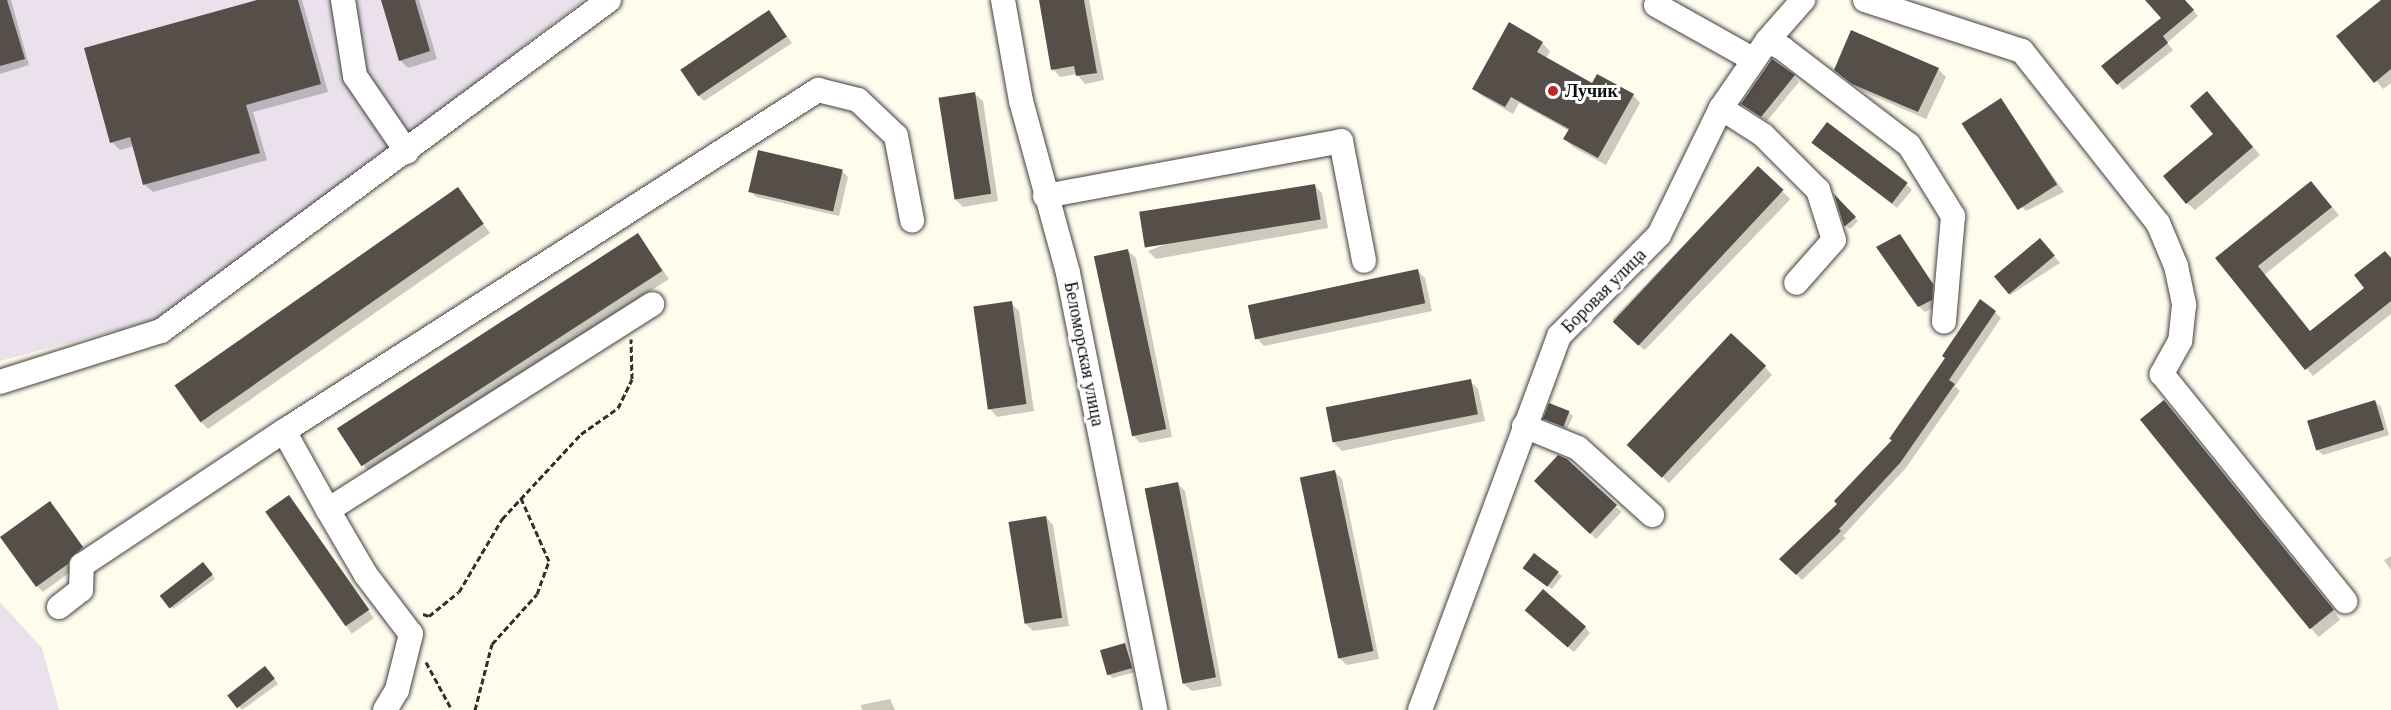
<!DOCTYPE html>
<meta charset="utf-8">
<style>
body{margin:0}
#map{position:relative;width:2391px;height:710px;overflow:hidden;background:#fffced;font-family:Georgia,serif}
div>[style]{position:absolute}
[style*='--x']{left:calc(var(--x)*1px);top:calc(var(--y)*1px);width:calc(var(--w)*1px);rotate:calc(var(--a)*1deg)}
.industrial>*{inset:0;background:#ebe1ec}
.shadow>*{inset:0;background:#0003;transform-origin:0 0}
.building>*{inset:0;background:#564f49;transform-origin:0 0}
.path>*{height:3px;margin-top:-1.5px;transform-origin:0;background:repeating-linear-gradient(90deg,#2f2f2f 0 6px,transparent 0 9px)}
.roads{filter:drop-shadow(0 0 2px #404040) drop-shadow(0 0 2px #404040)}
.minor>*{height:24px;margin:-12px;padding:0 12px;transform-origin:12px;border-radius:12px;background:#fff}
.dots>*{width:16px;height:16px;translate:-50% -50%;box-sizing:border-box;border:3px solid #fff;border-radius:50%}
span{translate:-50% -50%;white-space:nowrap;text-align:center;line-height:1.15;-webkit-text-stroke:6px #fff;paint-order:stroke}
.poi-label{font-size:18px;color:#0d0d0d;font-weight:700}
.left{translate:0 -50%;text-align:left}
.street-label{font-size:18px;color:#0d0d0d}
</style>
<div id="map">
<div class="industrial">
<div style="clip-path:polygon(0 0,584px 0,167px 317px,0 361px)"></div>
<div style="clip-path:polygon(0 602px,42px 648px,59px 710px,0 710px)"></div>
</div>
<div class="shadow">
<div style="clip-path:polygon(0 0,11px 0,29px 65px,0 74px)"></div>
<div style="clip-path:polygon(262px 0,302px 0,328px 92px,253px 112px,267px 160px,153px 192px,145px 185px,134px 146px,120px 150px,112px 142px)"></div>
<div style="clip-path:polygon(382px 0,419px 0,437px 59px,408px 68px,400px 60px)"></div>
<div style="clip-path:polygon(1040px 0,1089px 0,1104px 80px,1085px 84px,1077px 74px,1060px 77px,1053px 69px)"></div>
<div style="clip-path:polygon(2147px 0,2184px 0,2198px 16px,2167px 43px,2173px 50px,2123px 90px,2118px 84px,2163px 19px)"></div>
<div style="clip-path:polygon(2383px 0,2391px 0,2391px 83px,2383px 89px,2339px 36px)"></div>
<div style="clip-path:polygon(769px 12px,792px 43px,704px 101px,698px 95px)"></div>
<div style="clip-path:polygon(1542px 43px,1550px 51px,1546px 59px,1593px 85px,1633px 95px,1640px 103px,1606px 165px,1573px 147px,1565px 139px,1569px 131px,1519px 103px,1513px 114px,1482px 96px,1474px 88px)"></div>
<div style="clip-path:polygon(1938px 69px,1946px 77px,1926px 119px,1862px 91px,1844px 77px)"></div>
<div style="clip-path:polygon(1794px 77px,1799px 82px,1767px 121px,1743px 104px)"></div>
<div style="clip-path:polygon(975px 94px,983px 101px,998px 201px,963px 207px,955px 199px)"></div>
<div style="clip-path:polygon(2000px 100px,2064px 192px,2026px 211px,2018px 203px)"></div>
<div style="clip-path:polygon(2214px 101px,2260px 155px,2195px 210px,2187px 203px,2215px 134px)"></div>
<div style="clip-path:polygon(1813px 143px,1906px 184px,1912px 190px,1897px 208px)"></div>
<div style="left:1758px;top:168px;width:45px;height:210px;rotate:44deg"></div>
<div style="clip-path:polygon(843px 172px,848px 177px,839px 216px,756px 197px,751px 191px)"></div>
<div style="clip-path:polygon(2311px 183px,2339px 215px,2264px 275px,2311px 333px,2366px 288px,2391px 259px,2391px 314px,2313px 376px,2217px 258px)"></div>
<div style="clip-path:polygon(1314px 185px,1322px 193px,1328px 228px,1156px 259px,1148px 251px)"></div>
<div style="clip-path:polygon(457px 189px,490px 233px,208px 429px,200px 421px,175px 385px)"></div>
<div style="clip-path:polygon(1838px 200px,1858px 221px,1850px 229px,1846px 226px)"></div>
<div style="clip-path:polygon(638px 235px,669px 279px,370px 473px,363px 465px)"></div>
<div style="clip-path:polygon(1900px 236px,1938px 291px,1937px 306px,1925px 312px,1919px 306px)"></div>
<div style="clip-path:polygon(2046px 246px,2060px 263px,2010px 295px,2005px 289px)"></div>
<div style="clip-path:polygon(1128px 251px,1136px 258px,1172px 437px,1140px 443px,1133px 435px)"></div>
<div style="clip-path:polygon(1417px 270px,1425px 278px,1432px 311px,1264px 346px,1257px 338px)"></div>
<div style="clip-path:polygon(1011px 303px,1019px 311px,1034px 411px,997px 417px,990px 409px)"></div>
<div style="clip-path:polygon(1995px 312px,2001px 318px,1955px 386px,1960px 391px,1905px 469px,1843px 536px,1846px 538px,1802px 580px,1781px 559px,1839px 504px,1893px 441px)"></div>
<div style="clip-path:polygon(1765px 367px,1772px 375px,1669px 483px,1634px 451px)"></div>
<div style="clip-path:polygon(1470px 381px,1478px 389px,1485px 421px,1342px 451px,1334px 443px)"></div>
<div style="clip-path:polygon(2375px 401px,2381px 407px,2389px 435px,2323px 455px,2317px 449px)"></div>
<div style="left:2164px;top:402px;width:280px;height:28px;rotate:51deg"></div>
<div style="clip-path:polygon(1569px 412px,1573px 416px,1567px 429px,1545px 418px)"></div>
<div style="left:1566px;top:460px;width:76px;height:37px;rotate:43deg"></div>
<div style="clip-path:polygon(1334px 471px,1342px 479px,1379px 659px,1347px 665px,1339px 658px)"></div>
<div style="clip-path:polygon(1177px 483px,1185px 491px,1222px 686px,1192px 691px,1184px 684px)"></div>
<div style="left:289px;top:497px;width:148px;height:27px;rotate:55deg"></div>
<div style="clip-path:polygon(56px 509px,88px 554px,73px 570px,43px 592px,37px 586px)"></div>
<div style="clip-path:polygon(1046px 517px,1053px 525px,1069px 626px,1033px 631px,1025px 623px)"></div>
<div style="clip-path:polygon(2391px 556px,2391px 570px,2384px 560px)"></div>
<div style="clip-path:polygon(206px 567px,215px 579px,173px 609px,169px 606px)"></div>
<div style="clip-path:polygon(1529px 572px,1558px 573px,1562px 576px,1552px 589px)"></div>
<div style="clip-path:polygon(1531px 615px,1585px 627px,1590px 633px,1574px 652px)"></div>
<div style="clip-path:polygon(1124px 645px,1135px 672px,1113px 678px,1109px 675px)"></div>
<div style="clip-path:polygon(269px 671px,278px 684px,242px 710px,229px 695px)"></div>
<div style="clip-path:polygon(890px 699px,895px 710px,862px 710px,861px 705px)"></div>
</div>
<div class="building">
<div style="clip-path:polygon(0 0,7px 0,25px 59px,0 66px)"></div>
<div style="clip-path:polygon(257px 0,298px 0,321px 84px,246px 105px,260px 153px,143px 185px,130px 137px,110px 143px,84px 48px)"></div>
<div style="clip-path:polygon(381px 0,415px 0,430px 51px,399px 61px)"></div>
<div style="clip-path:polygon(1039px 0,1084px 0,1097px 73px,1076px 76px,1074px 66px,1051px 70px)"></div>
<div style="clip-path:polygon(2145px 0,2185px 0,2194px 10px,2163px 36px,2168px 43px,2117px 85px,2101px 66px,2161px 18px)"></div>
<div style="clip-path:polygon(2381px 0,2391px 0,2391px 69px,2374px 83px,2336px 36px)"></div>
<div style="left:769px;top:10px;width:32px;height:107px;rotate:56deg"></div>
<div style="clip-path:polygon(1509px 22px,1543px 42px,1537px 52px,1592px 83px,1597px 74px,1634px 94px,1598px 158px,1563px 139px,1569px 129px,1511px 97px,1505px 107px,1472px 89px)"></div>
<div style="clip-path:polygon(1851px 30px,1939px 68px,1918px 112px,1852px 84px,1834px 70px)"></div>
<div style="clip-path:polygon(1772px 59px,1795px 75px,1761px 117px,1741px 104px)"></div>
<div style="clip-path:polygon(2207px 91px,2253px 147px,2186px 204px,2163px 176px,2213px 134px,2190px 106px)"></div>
<div style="left:975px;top:92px;width:103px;height:37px;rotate:81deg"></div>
<div style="left:2001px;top:98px;width:103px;height:47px;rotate:57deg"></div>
<div style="left:1827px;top:122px;width:101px;height:26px;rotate:37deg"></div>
<div style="left:758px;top:150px;width:87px;height:43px;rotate:13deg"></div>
<div style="left:1758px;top:166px;width:35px;height:213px;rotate:43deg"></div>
<div style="clip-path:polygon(2311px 181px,2332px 207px,2258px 266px,2310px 331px,2364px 288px,2354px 275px,2385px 251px,2391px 258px,2391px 301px,2305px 370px,2215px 258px)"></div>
<div style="left:1315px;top:184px;width:36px;height:178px;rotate:81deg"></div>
<div style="left:458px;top:187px;width:45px;height:346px;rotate:55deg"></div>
<div style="clip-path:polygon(1834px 194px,1856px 217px,1845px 226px,1844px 226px)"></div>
<div style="left:638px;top:233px;width:45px;height:359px;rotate:57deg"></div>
<div style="clip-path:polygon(1900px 234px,1933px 284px,1932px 300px,1918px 307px,1876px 247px)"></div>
<div style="left:2040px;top:238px;width:23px;height:60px;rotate:50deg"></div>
<div style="left:1128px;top:249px;width:184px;height:35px;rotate:78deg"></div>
<div style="left:1418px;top:269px;width:35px;height:174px;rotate:78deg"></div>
<div style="clip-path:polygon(1980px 299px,1996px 311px,1949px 380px,1955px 384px,1900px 463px,1839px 529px,1841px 531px,1796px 575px,1779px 559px,1837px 504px,1834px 501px,1892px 440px,1889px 439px,1945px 358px,1942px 356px)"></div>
<div style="left:1012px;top:301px;width:104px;height:39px;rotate:82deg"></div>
<div style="left:1731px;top:333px;width:48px;height:153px;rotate:43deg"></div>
<div style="left:1471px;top:379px;width:36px;height:148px;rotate:79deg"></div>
<div style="left:2164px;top:400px;width:270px;height:31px;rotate:51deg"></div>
<div style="left:2375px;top:400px;width:31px;height:71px;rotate:73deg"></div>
<div style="left:1549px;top:403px;width:22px;height:17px;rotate:21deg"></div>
<div style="clip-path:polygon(1558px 455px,1567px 459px,1617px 505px,1590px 534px,1534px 481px)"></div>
<div style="left:1335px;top:470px;width:185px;height:36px;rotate:78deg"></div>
<div style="left:1178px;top:482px;width:199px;height:34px;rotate:79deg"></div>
<div style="left:289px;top:495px;width:140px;height:29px;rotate:55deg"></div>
<div style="clip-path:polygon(50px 501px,83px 547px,70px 558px,68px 564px,36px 587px,0 537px)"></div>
<div style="left:1046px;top:516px;width:103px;height:38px;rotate:81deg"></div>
<div style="left:1534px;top:553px;width:31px;height:19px;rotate:37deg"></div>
<div style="left:203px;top:562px;width:16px;height:55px;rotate:52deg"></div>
<div style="left:1543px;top:589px;width:57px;height:28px;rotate:41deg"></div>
<div style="left:1125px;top:643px;width:26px;height:26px;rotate:74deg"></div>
<div style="left:265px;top:666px;width:16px;height:48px;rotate:52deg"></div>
</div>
<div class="path">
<div style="--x:423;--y:614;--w:6;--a:18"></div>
<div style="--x:429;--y:616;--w:38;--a:-39"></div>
<div style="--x:459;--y:592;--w:85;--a:-59.5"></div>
<div style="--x:502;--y:519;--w:116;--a:-47.1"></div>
<div style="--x:581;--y:434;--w:45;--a:-35.1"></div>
<div style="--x:618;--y:408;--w:32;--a:-64"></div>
<div style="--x:632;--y:379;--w:40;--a:-91.4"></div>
<div style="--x:426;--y:662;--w:55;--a:61.6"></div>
<div style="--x:475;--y:710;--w:68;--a:-75.6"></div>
<div style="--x:492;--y:644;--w:67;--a:-48"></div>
<div style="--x:537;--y:594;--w:35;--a:-70"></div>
<div style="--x:549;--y:561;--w:69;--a:-114"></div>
</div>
<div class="roads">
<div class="minor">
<div style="--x:343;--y:0;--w:77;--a:81"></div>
<div style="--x:355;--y:76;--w:92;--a:55.6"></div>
<div style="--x:1003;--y:0;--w:103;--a:79.9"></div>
<div style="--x:1021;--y:101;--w:178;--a:74.7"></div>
<div style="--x:1068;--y:273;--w:446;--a:78.7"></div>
<div style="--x:1865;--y:0;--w:165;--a:18"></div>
<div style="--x:2022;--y:51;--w:219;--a:51.7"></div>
<div style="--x:2158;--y:223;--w:47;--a:67.3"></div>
<div style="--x:2176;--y:266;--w:40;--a:78"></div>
<div style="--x:2184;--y:305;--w:36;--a:96"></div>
<div style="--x:2180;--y:341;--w:38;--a:119"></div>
<div style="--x:2162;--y:374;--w:292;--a:51.1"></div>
<div style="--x:1656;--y:5;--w:112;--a:29.3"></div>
<div style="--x:1767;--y:41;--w:17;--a:25"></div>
<div style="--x:1782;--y:48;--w:160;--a:37.4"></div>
<div style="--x:1909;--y:145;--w:84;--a:58.2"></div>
<div style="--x:1953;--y:216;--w:106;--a:94.9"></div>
<div style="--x:1721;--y:108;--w:50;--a:32.7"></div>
<div style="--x:1763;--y:135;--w:78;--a:45"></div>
<div style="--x:1818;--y:190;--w:52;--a:72.3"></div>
<div style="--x:1834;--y:240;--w:57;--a:131.5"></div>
<div style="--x:1045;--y:196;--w:301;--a:-10.5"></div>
<div style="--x:1341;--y:141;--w:122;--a:79.1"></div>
<div style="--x:0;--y:382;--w:169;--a:-17.6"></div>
<div style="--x:161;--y:331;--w:557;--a:-36.46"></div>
<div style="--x:1524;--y:426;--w:58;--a:22.2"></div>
<div style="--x:1578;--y:448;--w:100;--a:42.2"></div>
<div style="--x:284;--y:431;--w:90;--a:60.9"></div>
<div style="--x:328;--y:510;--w:384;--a:-32.4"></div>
<div style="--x:328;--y:510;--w:75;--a:59.7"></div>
<div style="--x:366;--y:575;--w:74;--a:52.7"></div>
<div style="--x:411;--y:634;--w:58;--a:104"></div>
<div style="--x:397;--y:690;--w:23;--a:121"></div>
<div style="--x:59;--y:607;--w:28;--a:-38"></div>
<div style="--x:81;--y:590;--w:25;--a:-88"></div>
<div style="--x:82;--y:565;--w:242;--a:-33.6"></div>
<div style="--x:284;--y:431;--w:634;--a:-32.56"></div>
<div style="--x:818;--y:90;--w:41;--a:14"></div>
<div style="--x:858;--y:100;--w:52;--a:43.5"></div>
<div style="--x:896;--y:136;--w:86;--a:79.2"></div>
<div style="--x:1420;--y:710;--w:399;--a:-69.6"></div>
<div style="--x:1559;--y:336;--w:142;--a:-45.3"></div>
<div style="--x:1659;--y:235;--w:141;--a:-64"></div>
<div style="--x:1721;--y:108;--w:81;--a:-55.5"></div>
<div style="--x:1767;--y:41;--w:55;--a:-48.7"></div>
</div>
</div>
<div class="dots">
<div style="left:1553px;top:91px;background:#be2527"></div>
</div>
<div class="poi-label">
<span class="left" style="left:1565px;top:91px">Лучик</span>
</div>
<div class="street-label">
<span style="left:1604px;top:291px;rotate:-45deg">Боровая улица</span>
<span style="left:1084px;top:354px;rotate:79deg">Беломорская улица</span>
</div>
</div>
